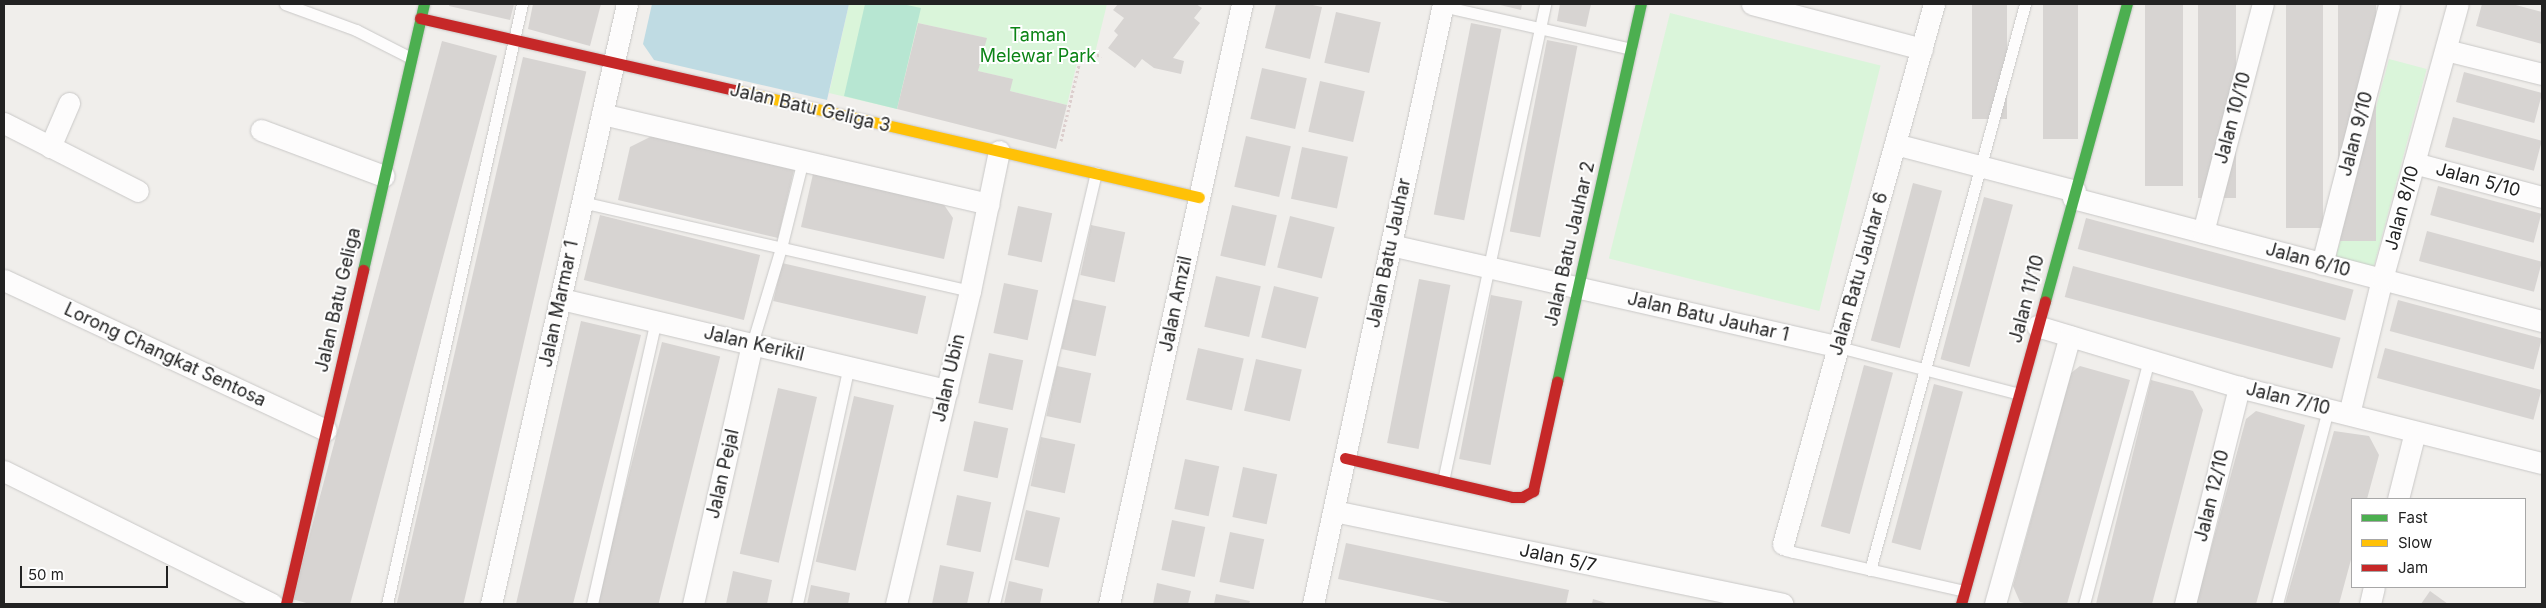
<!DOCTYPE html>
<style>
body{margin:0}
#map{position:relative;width:2546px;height:608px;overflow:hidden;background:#f0eeeb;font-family:Inter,sans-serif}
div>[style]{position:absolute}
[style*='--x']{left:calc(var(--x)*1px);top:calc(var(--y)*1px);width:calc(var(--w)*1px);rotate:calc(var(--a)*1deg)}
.park>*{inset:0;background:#daf5da;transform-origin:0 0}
.pitch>*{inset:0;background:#b7e6d2}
.water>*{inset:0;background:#bfdbe3}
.building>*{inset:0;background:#d7d4d2;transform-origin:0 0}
.path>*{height:3px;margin-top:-1.5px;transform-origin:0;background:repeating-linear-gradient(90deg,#dccecd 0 2.5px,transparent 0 5px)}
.roads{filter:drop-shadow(0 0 1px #c9c8c7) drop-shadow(0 0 1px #c9c8c7)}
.lane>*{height:11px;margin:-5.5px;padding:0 5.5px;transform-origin:5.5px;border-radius:5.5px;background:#fdfcfc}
.street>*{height:21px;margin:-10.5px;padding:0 10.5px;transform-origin:10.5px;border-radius:10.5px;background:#fdfcfc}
.fast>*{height:11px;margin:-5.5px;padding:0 5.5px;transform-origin:5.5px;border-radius:5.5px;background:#4caf50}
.slow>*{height:11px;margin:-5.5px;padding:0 5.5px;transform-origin:5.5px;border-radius:5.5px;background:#ffc107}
.jam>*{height:11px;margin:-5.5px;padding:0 5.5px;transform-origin:5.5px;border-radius:5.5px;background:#c62828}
span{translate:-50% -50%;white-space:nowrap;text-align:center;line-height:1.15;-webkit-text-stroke:4px #fff;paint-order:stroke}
.park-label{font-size:18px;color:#0c8416}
.street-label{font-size:18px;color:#222}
.frame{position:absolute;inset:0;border:5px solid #222;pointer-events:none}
.legend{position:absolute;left:2351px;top:498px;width:175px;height:90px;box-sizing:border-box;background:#fff;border:1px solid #a7a7a7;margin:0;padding:6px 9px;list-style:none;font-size:15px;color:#222}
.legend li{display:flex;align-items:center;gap:10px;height:25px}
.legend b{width:25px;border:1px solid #a7a7a7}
.scale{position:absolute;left:20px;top:566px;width:148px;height:22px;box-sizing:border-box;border:2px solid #222;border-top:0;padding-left:6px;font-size:15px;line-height:18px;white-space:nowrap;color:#222;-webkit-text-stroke:4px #fff;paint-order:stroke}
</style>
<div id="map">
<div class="park">
<div style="clip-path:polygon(849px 4px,1107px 4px,1095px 53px,1080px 50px,1067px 105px,1010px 91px,1012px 79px,978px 71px,986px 38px,918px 23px,897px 109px,829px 93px)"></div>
<div style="left:1670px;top:13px;width:217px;height:253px;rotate:14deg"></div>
<div style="left:2389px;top:59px;width:39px;height:208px;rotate:15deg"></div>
</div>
<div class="pitch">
<div style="clip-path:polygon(865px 4px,902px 4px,921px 8px,897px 109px,844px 96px)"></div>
</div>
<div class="water">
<div style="clip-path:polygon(652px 4px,849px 4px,827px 100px,654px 60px,643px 44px)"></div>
</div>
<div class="building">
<div style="clip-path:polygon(450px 4px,514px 4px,510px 20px,449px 6px)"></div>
<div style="clip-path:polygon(533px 4px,601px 4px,590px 46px,528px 29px)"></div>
<div style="clip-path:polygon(1118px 4px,1196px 4px,1202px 8px,1194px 18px,1200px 23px,1173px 58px,1184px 61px,1181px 74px,1154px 68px,1142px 59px,1135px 68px,1108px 48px,1118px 35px,1114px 31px,1124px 18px,1113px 10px)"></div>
<div style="clip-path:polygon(1276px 4px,1308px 4px,1322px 7px,1310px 59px,1265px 48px)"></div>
<div style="clip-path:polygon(1496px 4px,1522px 4px,1521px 10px)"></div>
<div style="clip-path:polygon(1560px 4px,1591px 4px,1586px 27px,1557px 21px)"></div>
<div style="left:1972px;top:4px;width:35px;height:115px"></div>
<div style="left:2043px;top:4px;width:35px;height:135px"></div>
<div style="left:2145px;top:4px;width:38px;height:182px"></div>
<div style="left:2198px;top:4px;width:38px;height:194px"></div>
<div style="left:2286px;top:4px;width:37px;height:224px"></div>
<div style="left:2338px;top:4px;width:38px;height:237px"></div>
<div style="clip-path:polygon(2482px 4px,2512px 4px,2542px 12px,2542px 44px,2476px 26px)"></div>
<div style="left:1336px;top:12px;width:46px;height:52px;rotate:13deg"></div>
<div style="clip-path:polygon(918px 23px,987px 38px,978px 71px,1013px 79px,1010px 91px,1067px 105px,1056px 149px,897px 109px)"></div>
<div style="left:1471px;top:23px;width:31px;height:195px;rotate:11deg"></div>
<div style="left:1547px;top:40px;width:31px;height:195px;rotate:11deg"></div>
<div style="left:442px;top:41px;width:57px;height:578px;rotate:15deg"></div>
<div style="left:523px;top:57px;width:65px;height:562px;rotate:13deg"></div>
<div style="left:1262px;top:68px;width:46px;height:52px;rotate:13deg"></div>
<div style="left:2464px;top:72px;width:81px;height:31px;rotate:15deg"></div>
<div style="left:1320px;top:81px;width:46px;height:52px;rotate:13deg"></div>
<div style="left:2453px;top:117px;width:92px;height:31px;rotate:15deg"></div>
<div style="clip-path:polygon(652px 136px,794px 170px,778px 238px,618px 200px,630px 147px)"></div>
<div style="left:1246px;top:136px;width:46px;height:52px;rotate:13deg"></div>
<div style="left:1302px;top:147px;width:47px;height:53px;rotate:12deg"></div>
<div style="clip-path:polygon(813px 174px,942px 202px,953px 218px,944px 259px,801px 227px)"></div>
<div style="left:1913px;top:183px;width:30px;height:163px;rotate:15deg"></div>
<div style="left:2438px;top:186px;width:107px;height:30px;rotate:15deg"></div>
<div style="left:1984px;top:197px;width:30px;height:168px;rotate:15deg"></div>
<div style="left:1232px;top:205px;width:46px;height:52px;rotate:13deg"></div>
<div style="left:1018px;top:206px;width:35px;height:50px;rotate:12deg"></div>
<div style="left:600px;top:215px;width:165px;height:67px;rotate:14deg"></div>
<div style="left:1290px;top:216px;width:46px;height:53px;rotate:14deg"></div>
<div style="left:2086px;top:218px;width:277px;height:32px;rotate:15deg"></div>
<div style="left:1091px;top:225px;width:35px;height:51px;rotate:12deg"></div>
<div style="left:2427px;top:231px;width:119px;height:31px;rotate:15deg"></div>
<div style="left:782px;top:263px;width:148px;height:39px;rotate:13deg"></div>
<div style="left:2073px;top:266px;width:277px;height:32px;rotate:15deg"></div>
<div style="left:1216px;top:276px;width:46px;height:52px;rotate:13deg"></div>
<div style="left:1419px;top:279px;width:32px;height:167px;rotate:11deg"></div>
<div style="left:1004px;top:283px;width:35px;height:51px;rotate:12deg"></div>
<div style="left:1274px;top:286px;width:46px;height:53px;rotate:14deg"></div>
<div style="left:1491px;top:295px;width:32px;height:167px;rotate:11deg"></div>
<div style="left:1072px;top:299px;width:35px;height:51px;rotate:12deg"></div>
<div style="left:2398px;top:300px;width:149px;height:32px;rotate:15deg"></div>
<div style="clip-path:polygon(581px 321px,641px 335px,573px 604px,516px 604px)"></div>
<div style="left:662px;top:342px;width:60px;height:269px;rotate:14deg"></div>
<div style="left:1198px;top:348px;width:47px;height:53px;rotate:13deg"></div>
<div style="left:2385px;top:348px;width:162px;height:31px;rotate:15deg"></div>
<div style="left:989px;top:353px;width:35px;height:51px;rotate:12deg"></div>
<div style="left:1256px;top:359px;width:47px;height:53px;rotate:13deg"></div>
<div style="left:1864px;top:365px;width:30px;height:167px;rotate:15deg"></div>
<div style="left:1057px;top:366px;width:35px;height:51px;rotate:12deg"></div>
<div style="clip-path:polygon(2080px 366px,2130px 380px,2067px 604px,2028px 604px,2020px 602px,2013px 586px,2071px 373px)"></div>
<div style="clip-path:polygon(2151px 380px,2193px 391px,2203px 410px,2152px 604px,2096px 604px)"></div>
<div style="left:1934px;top:384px;width:30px;height:164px;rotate:15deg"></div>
<div style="left:778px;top:388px;width:40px;height:170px;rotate:13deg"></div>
<div style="left:854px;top:396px;width:41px;height:170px;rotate:13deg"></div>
<div style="clip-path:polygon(2256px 411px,2305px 425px,2256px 604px,2196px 604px,2246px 419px)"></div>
<div style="left:974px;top:421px;width:35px;height:51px;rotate:12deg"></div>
<div style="clip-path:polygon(2334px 431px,2369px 436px,2379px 455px,2367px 499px,2352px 499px,2352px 556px,2339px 604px,2285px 604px)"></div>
<div style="left:1041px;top:437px;width:35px;height:50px;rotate:12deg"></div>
<div style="left:1185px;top:459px;width:35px;height:51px;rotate:12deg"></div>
<div style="left:1243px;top:467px;width:35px;height:51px;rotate:12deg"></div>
<div style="left:957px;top:495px;width:35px;height:51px;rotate:12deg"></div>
<div style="left:1026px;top:510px;width:35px;height:51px;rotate:13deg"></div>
<div style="left:1172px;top:520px;width:34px;height:51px;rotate:12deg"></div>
<div style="left:1230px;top:532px;width:35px;height:51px;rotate:12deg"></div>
<div style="clip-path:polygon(1346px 543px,1569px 590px,1566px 604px,1456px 604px,1338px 579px)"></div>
<div style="clip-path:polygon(940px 565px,974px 572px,967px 604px,932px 604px)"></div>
<div style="clip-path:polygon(733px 571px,772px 580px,767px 604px,726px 604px)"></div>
<div style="clip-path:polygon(1009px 581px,1043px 589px,1040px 604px,1004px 604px)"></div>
<div style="clip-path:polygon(1157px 583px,1191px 591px,1188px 604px,1153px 604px)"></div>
<div style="clip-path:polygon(811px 585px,850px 593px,848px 604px,807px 604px)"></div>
<div style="clip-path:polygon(2430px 591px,2448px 604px,2421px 604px)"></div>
<div style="clip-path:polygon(1216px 594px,1250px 601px,1249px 604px,1214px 604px)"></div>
<div style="clip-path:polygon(1593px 599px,1609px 604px,1592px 604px)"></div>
</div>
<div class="path">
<div style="--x:1061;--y:141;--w:91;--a:-76.7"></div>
<div style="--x:1082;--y:52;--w:20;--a:11"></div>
</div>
<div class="roads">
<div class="lane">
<div style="--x:285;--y:4;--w:76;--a:20.1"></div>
<div style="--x:356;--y:30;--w:62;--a:27"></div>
<div style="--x:1438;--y:5;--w:198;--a:12.8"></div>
<div style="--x:582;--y:202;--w:398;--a:12.9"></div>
<div style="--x:752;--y:344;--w:100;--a:-73.2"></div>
<div style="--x:781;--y:248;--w:91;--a:-76"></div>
<div style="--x:1839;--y:347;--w:186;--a:14.6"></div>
<div style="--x:1443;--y:481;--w:488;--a:-77.9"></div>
<div style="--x:1783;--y:544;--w:7;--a:63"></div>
<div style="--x:1786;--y:550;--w:7;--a:16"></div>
<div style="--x:1793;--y:552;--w:176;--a:12.8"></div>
<div style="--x:1870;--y:570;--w:587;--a:-74.68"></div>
<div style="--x:387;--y:604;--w:615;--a:-77.32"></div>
<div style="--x:592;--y:604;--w:291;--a:-77.3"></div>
<div style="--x:797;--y:604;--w:244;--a:-77.7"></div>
<div style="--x:994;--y:604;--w:443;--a:-76.7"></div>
<div style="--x:2084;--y:604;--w:253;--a:-75.1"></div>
<div style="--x:2277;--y:604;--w:201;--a:-75.3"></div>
</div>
<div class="street">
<div style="--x:1752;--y:4;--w:176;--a:14.8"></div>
<div style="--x:2446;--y:50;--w:99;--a:14"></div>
<div style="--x:602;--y:114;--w:397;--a:13.1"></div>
<div style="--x:4;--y:123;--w:150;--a:26.9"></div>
<div style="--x:261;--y:130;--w:131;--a:20.5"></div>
<div style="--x:1895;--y:144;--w:186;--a:14.6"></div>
<div style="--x:50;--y:147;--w:48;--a:-66.6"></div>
<div style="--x:2414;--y:163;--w:132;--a:14.9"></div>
<div style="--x:2073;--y:198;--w:485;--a:14.7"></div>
<div style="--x:2203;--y:232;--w:236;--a:-75.3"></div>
<div style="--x:1391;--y:245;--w:459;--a:12.8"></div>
<div style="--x:2322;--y:264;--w:268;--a:-75.5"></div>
<div style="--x:4;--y:280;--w:355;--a:25"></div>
<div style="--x:561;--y:299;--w:397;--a:13.3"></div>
<div style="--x:2037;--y:326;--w:211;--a:16.8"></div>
<div style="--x:2239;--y:387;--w:312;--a:14.1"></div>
<div style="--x:2349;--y:414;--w:139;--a:-76.3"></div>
<div style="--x:2382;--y:279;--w:285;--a:-74.6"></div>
<div style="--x:4;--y:471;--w:299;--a:26.4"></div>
<div style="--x:2398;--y:499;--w:69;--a:-75.8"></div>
<div style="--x:1334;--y:511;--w:458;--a:11.7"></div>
<div style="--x:1783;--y:544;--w:561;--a:-74.38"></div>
<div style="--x:491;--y:604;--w:615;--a:-77.23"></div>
<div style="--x:693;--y:604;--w:267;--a:-77.2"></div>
<div style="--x:896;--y:604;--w:322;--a:-76.7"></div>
<div style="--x:970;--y:291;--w:143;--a:-78.3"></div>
<div style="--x:1109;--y:604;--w:615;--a:-77.5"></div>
<div style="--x:1313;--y:604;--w:614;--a:-77.77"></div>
<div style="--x:1995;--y:604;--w:278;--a:-74.4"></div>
<div style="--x:2185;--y:604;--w:224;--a:-76"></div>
<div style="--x:2370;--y:604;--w:17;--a:-77"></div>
</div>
<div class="fast">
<div style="--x:363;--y:270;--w:273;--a:-77.1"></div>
<div style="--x:2045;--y:301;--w:308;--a:-74.6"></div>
<div style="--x:1557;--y:382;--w:387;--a:-77.5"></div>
</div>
<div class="slow">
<div style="--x:735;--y:90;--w:476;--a:13"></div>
</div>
<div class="jam">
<div style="--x:420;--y:18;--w:323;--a:12.9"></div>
<div style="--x:1345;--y:458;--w:172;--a:13.1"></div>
<div style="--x:1513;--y:497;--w:9;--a:0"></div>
<div style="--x:1522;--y:497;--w:13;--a:-29"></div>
<div style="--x:1533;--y:491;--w:112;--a:-77.6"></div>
<div style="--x:286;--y:604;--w:343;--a:-77"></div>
<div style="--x:1961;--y:604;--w:314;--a:-74.5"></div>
</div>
</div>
<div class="park-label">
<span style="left:1038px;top:46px">Taman<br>Melewar Park</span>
</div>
<div class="street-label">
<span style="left:810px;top:108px;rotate:13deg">Jalan Batu Geliga 3</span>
<span style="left:2233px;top:118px;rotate:-75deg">Jalan 10/10</span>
<span style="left:2356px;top:134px;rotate:-75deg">Jalan 9/10</span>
<span style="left:2478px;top:180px;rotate:15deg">Jalan 5/10</span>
<span style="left:2402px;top:208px;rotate:-75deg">Jalan 8/10</span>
<span style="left:1570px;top:244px;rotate:-77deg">Jalan Batu Jauhar 2</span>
<span style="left:1389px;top:253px;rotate:-78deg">Jalan Batu Jauhar</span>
<span style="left:2308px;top:260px;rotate:15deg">Jalan 6/10</span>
<span style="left:1859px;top:274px;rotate:-74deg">Jalan Batu Jauhar 6</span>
<span style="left:2027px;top:299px;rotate:-75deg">Jalan 11/10</span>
<span style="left:338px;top:300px;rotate:-77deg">Jalan Batu Geliga</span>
<span style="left:559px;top:304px;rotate:-78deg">Jalan Marmar 1</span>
<span style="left:1176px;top:304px;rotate:-78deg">Jalan Amzil</span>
<span style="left:1708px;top:317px;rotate:13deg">Jalan Batu Jauhar 1</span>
<span style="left:754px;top:344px;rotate:13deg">Jalan Kerikil</span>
<span style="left:165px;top:355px;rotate:25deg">Lorong Changkat Sentosa</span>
<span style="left:949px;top:378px;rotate:-77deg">Jalan Ubin</span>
<span style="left:2288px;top:399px;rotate:14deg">Jalan 7/10</span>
<span style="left:723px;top:474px;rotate:-77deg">Jalan Pejal</span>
<span style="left:2212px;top:496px;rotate:-76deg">Jalan 12/10</span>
<span style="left:1558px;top:558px;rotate:12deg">Jalan 5/7</span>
</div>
<div class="frame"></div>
<ul class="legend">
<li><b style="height:6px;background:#4caf50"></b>Fast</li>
<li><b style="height:6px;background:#ffc107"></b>Slow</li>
<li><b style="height:6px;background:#c62828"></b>Jam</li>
</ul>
<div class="scale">50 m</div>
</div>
